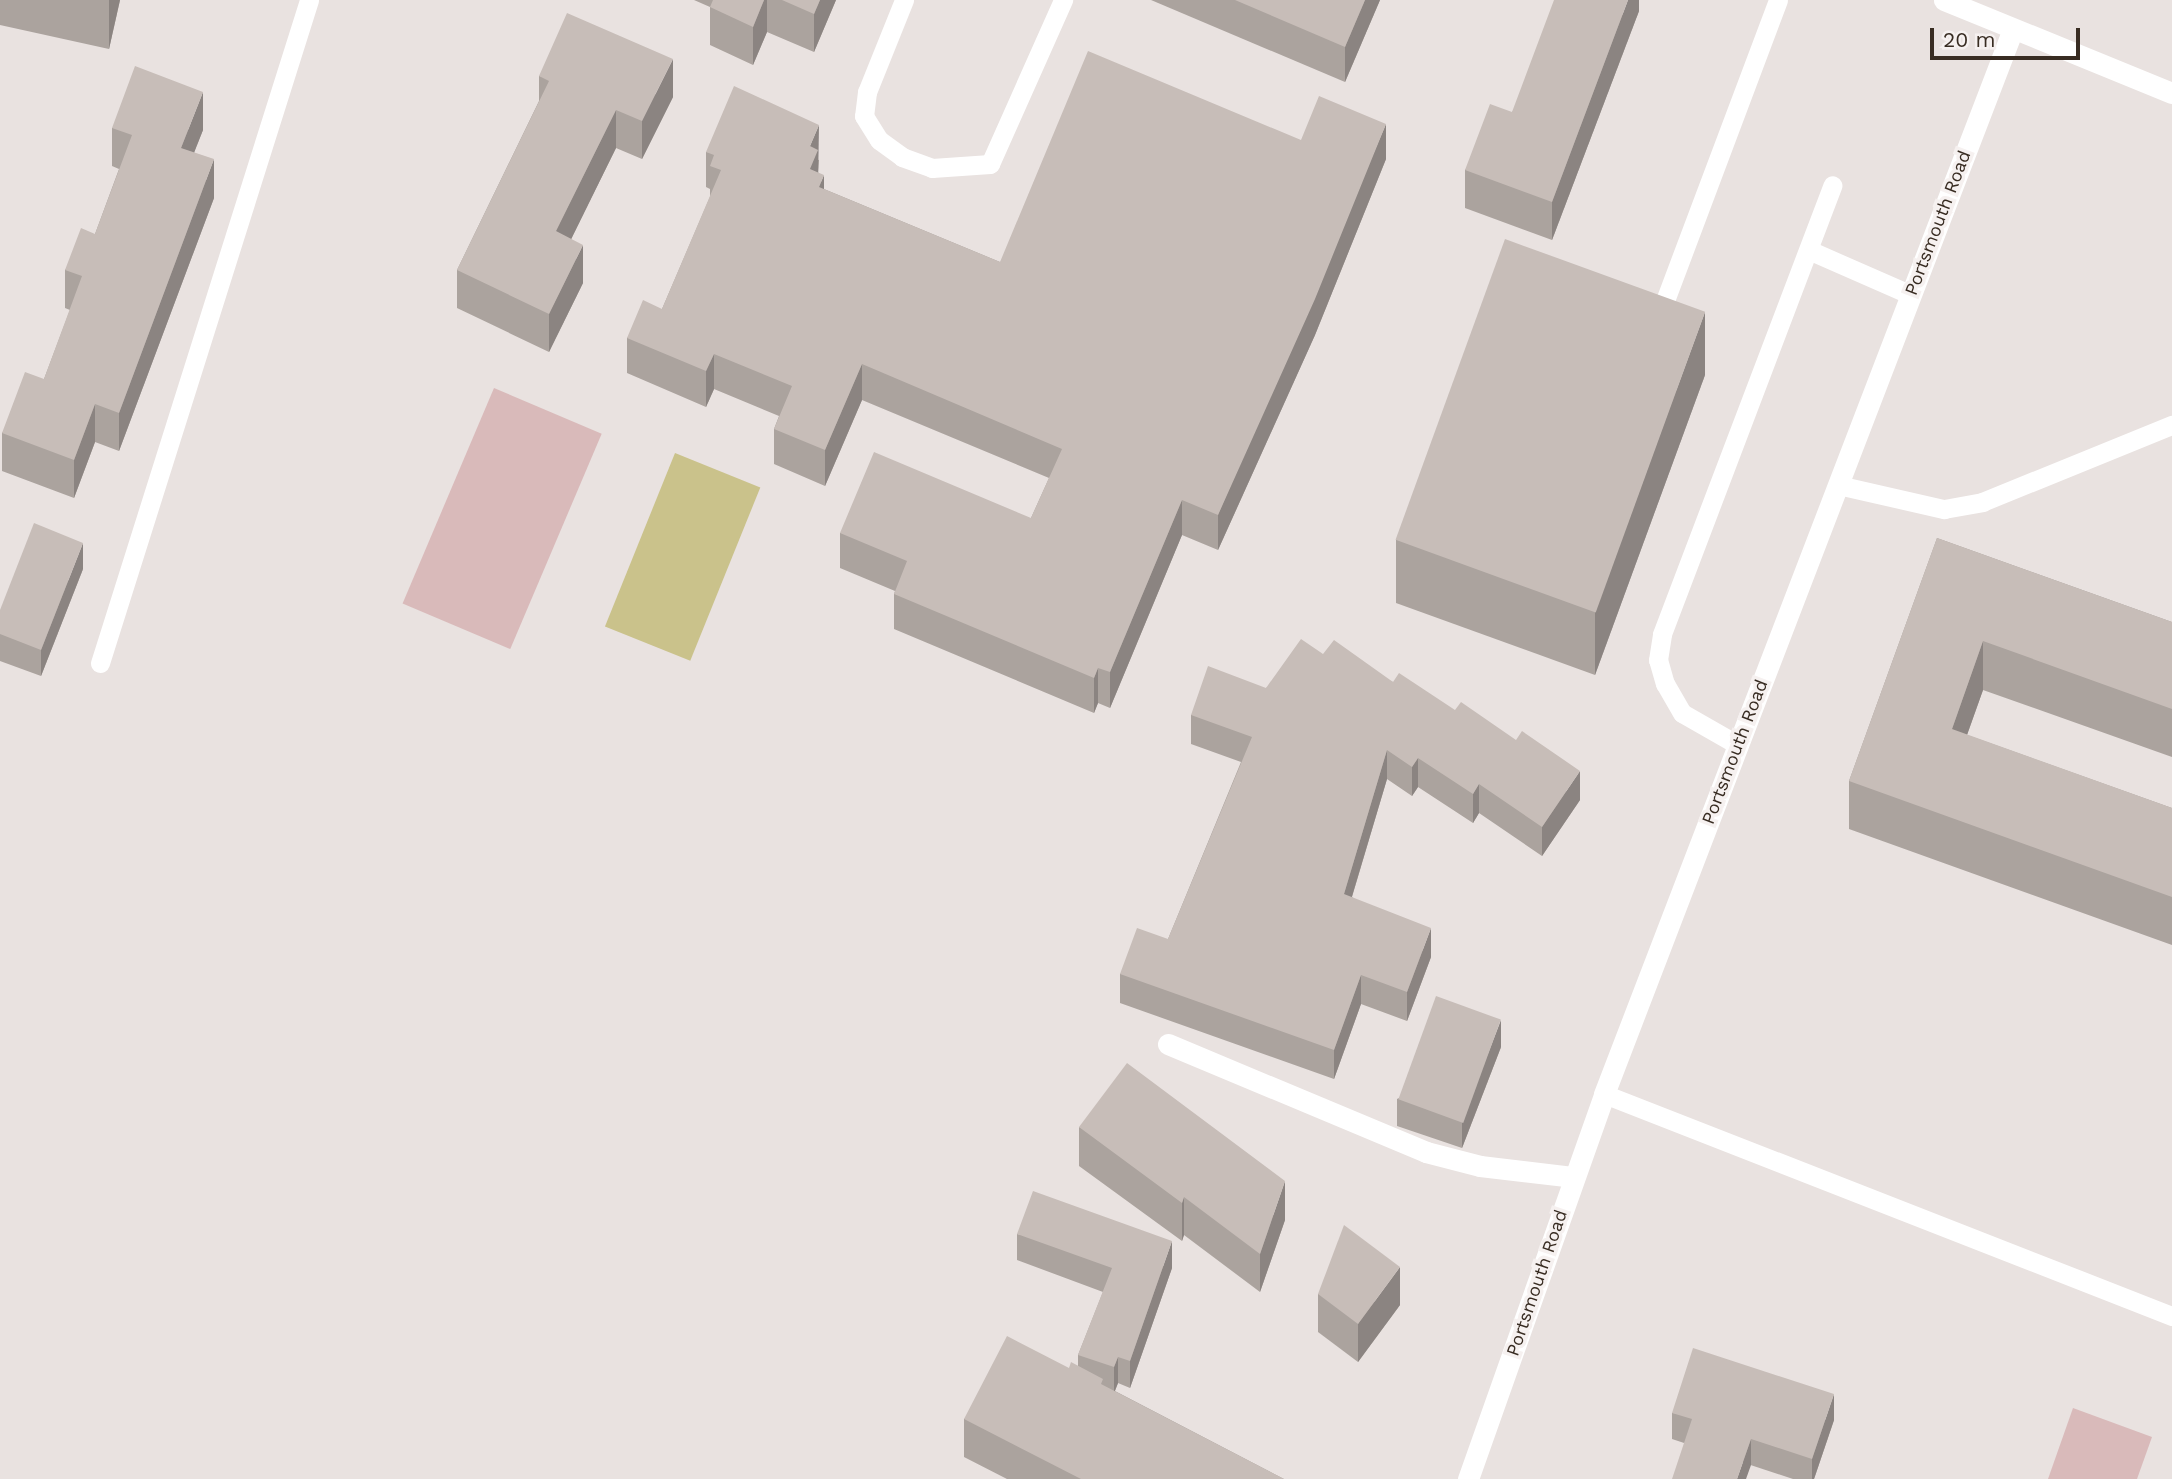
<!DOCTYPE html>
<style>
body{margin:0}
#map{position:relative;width:2172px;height:1479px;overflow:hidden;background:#e9e2e0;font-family:"Work Sans",sans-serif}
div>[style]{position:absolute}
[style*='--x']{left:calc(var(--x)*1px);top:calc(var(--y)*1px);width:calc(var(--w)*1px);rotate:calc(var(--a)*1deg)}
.green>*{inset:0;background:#d9baba;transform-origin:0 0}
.water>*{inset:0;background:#cac28b;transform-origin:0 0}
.lane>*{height:19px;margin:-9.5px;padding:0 9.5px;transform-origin:9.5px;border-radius:9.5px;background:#fff}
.street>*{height:21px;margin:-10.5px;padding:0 10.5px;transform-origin:10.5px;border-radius:10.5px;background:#fff}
.wall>*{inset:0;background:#aba39e}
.shaded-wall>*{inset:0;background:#8b8481}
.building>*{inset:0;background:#c7bdb8;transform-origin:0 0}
span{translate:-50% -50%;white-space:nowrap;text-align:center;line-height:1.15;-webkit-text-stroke:7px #f6f1f0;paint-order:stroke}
.street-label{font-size:18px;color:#382c22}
.scale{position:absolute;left:1930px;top:28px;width:150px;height:32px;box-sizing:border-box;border:4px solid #382c22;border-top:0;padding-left:9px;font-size:21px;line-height:24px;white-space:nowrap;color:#382c22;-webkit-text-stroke:5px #f6f1f0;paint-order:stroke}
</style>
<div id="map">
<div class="green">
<div style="left:494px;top:388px;width:117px;height:234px;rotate:23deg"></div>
<div style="clip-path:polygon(2073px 1408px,2152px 1437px,2137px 1479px,2048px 1479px)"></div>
</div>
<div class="water">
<div style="left:675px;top:453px;width:92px;height:187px;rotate:22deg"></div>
</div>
<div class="lane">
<div style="--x:904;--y:0;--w:99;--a:111.9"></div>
<div style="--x:867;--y:92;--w:24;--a:97"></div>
<div style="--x:864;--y:116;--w:28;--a:58"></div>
<div style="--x:879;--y:140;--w:29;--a:36"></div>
<div style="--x:902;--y:157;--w:32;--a:20"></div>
<div style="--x:932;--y:168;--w:58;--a:-3.9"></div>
<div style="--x:990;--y:164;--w:180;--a:-66"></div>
<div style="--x:1811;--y:251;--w:109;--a:23.7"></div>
<div style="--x:1666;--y:298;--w:318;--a:-69.4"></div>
<div style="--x:1838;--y:485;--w:109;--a:12.8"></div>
<div style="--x:1944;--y:509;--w:39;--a:-10"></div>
<div style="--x:1982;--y:502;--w:205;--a:-22.1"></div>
<div style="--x:100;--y:663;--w:695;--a:-72.5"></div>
<div style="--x:1738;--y:745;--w:64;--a:-150.3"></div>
<div style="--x:1682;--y:713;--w:34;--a:-120"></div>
<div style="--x:1665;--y:684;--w:25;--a:-106"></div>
<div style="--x:1658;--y:660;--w:26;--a:-81"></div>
<div style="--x:1662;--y:634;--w:480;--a:-69.2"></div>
<div style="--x:1604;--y:1094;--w:610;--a:21.35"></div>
</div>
<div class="street">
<div style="--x:1944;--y:0;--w:246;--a:22.2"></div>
<div style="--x:1168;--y:1044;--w:280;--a:22.7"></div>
<div style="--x:1426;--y:1152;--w:56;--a:14.5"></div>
<div style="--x:1480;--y:1166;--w:95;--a:6.7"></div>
<div style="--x:1468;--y:1479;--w:408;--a:-70.5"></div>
<div style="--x:1604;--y:1094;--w:1141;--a:-68.99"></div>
</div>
<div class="wall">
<div style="clip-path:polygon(0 0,120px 0,109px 49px,0 25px)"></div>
<div style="clip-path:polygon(694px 0,836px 0,814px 52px,767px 32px,753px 65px,710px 45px,710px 7px)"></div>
<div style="clip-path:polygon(1151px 0,1380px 0,1345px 82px)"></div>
<div style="clip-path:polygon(1639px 0,1639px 11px,1552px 240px,1465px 208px,1465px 170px,1512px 112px)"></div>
<div style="clip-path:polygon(539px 76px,673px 97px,642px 159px,616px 148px,571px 239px,583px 283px,549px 352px,457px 308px,457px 270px,539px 101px)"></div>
<div style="clip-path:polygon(112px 128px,203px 130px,194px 152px,214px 198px,119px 451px,95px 442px,74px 498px,2px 471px,2px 433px,44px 379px,70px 310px,65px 308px,65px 270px,95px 234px,119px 169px,112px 166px)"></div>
<div style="clip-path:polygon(1301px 140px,1386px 159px,1315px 335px,1218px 550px,1182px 535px,1110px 708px,1098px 703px,1094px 713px,894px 629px,894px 594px,895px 591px,840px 568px,840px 533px,1031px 518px,1049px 478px,862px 400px,825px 486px,774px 464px,774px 429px,779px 416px,714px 389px,706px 407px,627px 373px,627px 338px,662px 309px,710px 197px,710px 189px,706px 187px,706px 152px,819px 160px,818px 172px,824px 189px,1000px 262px)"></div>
<div style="clip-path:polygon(1705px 375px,1595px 675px,1396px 603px,1396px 540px)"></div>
<div style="clip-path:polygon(1937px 538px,2172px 622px,2172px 757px,1983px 690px,1967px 735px,2172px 808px,2172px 945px,1849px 829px,1849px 781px)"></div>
<div style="clip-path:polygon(83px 569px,41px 676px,0 661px,0 634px)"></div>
<div style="clip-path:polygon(1323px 654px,1393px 682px,1580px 800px,1542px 856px,1479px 813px,1473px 823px,1418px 787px,1412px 796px,1387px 779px,1352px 897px,1431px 957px,1407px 1021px,1361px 1004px,1334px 1079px,1120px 1003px,1120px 974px,1168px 939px,1241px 762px,1191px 744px,1191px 715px,1266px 688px)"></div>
<div style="clip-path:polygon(1501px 1047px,1462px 1148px,1397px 1126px,1397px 1099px)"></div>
<div style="clip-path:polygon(1079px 1127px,1285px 1220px,1260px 1292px,1184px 1235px,1182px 1241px,1079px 1166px)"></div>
<div style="clip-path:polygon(1017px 1234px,1172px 1268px,1130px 1388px,1118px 1383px,1115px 1391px,1284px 1479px,1007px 1479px,964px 1457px,964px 1419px,1069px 1368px,1078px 1366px,1078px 1355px,1103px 1292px,1017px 1260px)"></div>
<div style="clip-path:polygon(1318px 1294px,1400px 1305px,1358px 1362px,1318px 1332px)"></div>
<div style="clip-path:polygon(1672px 1413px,1834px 1420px,1814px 1479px,1793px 1479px,1672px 1439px)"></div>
</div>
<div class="shaded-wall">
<div style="clip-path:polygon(109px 0,120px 0,109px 49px)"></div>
<div style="clip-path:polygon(764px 0,767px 0,767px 32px,753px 65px,753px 27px)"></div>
<div style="clip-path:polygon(820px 0,836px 0,814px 52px,814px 14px)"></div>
<div style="clip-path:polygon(1365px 0,1380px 0,1345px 82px,1345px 47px)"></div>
<div style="clip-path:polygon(1628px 0,1639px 0,1639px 11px,1552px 240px,1552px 202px)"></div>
<div style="clip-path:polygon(673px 59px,673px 97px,642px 159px,642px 121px)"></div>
<div style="clip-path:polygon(203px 92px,203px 130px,181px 186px,181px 148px)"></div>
<div style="clip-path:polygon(616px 110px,616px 148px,556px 270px,556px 231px)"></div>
<div style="clip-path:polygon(1386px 124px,1386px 159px,1315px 335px,1218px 550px,1218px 515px)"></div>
<div style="clip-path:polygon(819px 125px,818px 185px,810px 204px,810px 146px)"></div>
<div style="clip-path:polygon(214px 159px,214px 198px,119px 451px,119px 413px)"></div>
<div style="clip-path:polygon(824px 175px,824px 210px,819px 187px)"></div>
<div style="clip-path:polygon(583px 245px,583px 283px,549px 352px,549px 314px)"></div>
<div style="clip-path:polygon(1705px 312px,1705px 375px,1595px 675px,1595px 612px)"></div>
<div style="clip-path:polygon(714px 354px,714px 389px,706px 407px,706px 371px)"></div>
<div style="clip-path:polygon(862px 364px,862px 400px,825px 486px,825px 450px)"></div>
<div style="clip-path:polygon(95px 404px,95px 442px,74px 498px,74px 460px)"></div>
<div style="clip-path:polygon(1182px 500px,1182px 535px,1110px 708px,1110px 672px)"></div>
<div style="clip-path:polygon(83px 543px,83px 569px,41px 676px,41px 650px)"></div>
<div style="clip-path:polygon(1983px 641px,1983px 690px,1952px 777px,1952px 729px)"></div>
<div style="clip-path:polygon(1098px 668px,1098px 703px,1094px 713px,1094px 678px)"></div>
<div style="clip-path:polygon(1387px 750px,1387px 779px,1344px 923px,1344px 894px)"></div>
<div style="clip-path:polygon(1418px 758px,1418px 787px,1412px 796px,1412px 767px)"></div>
<div style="clip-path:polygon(1580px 771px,1580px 800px,1542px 856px,1542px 827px)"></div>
<div style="clip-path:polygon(1479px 784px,1479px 813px,1473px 823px,1473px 794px)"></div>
<div style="clip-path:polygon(1431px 928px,1431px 957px,1407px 1021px,1407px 992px)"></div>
<div style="clip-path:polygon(1361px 975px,1361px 1004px,1334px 1079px,1334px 1050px)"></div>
<div style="clip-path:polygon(1501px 1020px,1501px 1047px,1462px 1148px,1462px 1121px)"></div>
<div style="clip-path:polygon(1285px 1181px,1285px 1220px,1260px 1292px,1260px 1254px)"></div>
<div style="clip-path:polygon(1184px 1197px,1184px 1235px,1182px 1241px,1182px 1203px)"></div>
<div style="clip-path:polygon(1172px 1241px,1172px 1268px,1130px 1388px,1130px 1361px)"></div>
<div style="clip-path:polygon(1400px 1267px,1400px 1305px,1358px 1362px,1358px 1324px)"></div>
<div style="clip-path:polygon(1118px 1357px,1118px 1383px,1114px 1393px,1114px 1367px)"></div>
<div style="clip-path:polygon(1834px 1394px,1834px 1420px,1814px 1479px,1812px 1479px,1812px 1459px)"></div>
<div style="clip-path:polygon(1751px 1439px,1751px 1465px,1746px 1479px,1737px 1479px)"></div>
</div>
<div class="building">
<div style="clip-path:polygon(713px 0,764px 0,753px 27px,710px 7px)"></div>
<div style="clip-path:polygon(782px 0,820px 0,814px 14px)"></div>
<div style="clip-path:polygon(1235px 0,1365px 0,1345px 47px)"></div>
<div style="clip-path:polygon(1554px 0,1628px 0,1552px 202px,1465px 170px,1490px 104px,1512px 112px)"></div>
<div style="clip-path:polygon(567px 13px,673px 59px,642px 121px,616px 110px,556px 231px,583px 245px,549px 314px,457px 270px,549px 81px,539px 76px)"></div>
<div style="clip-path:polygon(1088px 51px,1301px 140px,1319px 96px,1386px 124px,1315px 299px,1218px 515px,1182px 500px,1110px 672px,1098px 668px,1094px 678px,894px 594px,907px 561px,840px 533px,874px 452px,1031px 518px,1062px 449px,862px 364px,825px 450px,774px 429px,792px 386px,714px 354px,706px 371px,627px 338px,643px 300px,662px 309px,721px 170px,710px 166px,714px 155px,706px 152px,734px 86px,819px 125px,810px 146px,818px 150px,810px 169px,824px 175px,819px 187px,1000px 262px)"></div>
<div style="clip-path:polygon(135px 66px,203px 92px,181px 148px,214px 159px,119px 413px,95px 404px,74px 460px,2px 433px,25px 372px,44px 379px,82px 276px,65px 270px,81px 228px,95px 234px,132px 135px,112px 128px)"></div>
<div style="left:1505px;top:239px;width:213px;height:320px;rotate:20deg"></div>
<div style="clip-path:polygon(34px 523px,83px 543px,41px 650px,0 634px,0 610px)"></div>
<div style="clip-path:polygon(1937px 538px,2172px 622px,2172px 709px,1983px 641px,1952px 729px,2172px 808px,2172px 897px,1849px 781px)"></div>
<div style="clip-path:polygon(1301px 639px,1323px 654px,1334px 640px,1393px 682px,1399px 673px,1455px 710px,1461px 702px,1516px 740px,1522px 731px,1580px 771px,1542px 827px,1479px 784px,1473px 794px,1418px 758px,1412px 767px,1387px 750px,1344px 894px,1431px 928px,1407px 992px,1361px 975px,1334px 1050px,1120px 974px,1137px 928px,1168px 939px,1252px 737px,1191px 715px,1208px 666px,1266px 688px)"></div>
<div style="left:1436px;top:996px;width:69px;height:110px;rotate:20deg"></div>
<div style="clip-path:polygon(1127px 1063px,1285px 1181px,1260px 1254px,1184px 1197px,1182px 1203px,1079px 1127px)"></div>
<div style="clip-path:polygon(1033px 1191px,1172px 1241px,1130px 1361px,1118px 1357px,1114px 1367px,1078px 1355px,1112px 1268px,1017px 1234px)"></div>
<div style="clip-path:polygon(1344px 1225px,1400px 1267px,1358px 1324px,1318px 1294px)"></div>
<div style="clip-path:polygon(1007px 1336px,1069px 1368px,1071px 1362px,1103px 1379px,1101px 1384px,1284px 1479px,1081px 1479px,964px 1419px)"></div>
<div style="clip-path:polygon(1693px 1348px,1834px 1394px,1812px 1459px,1751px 1439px,1737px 1479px,1672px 1479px,1692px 1419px,1672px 1413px)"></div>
</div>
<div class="street-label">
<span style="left:1938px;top:223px;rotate:-69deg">Portsmouth Road</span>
<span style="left:1735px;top:752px;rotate:-69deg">Portsmouth Road</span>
<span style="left:1537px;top:1283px;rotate:-71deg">Portsmouth Road</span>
</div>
<div class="scale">20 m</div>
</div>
